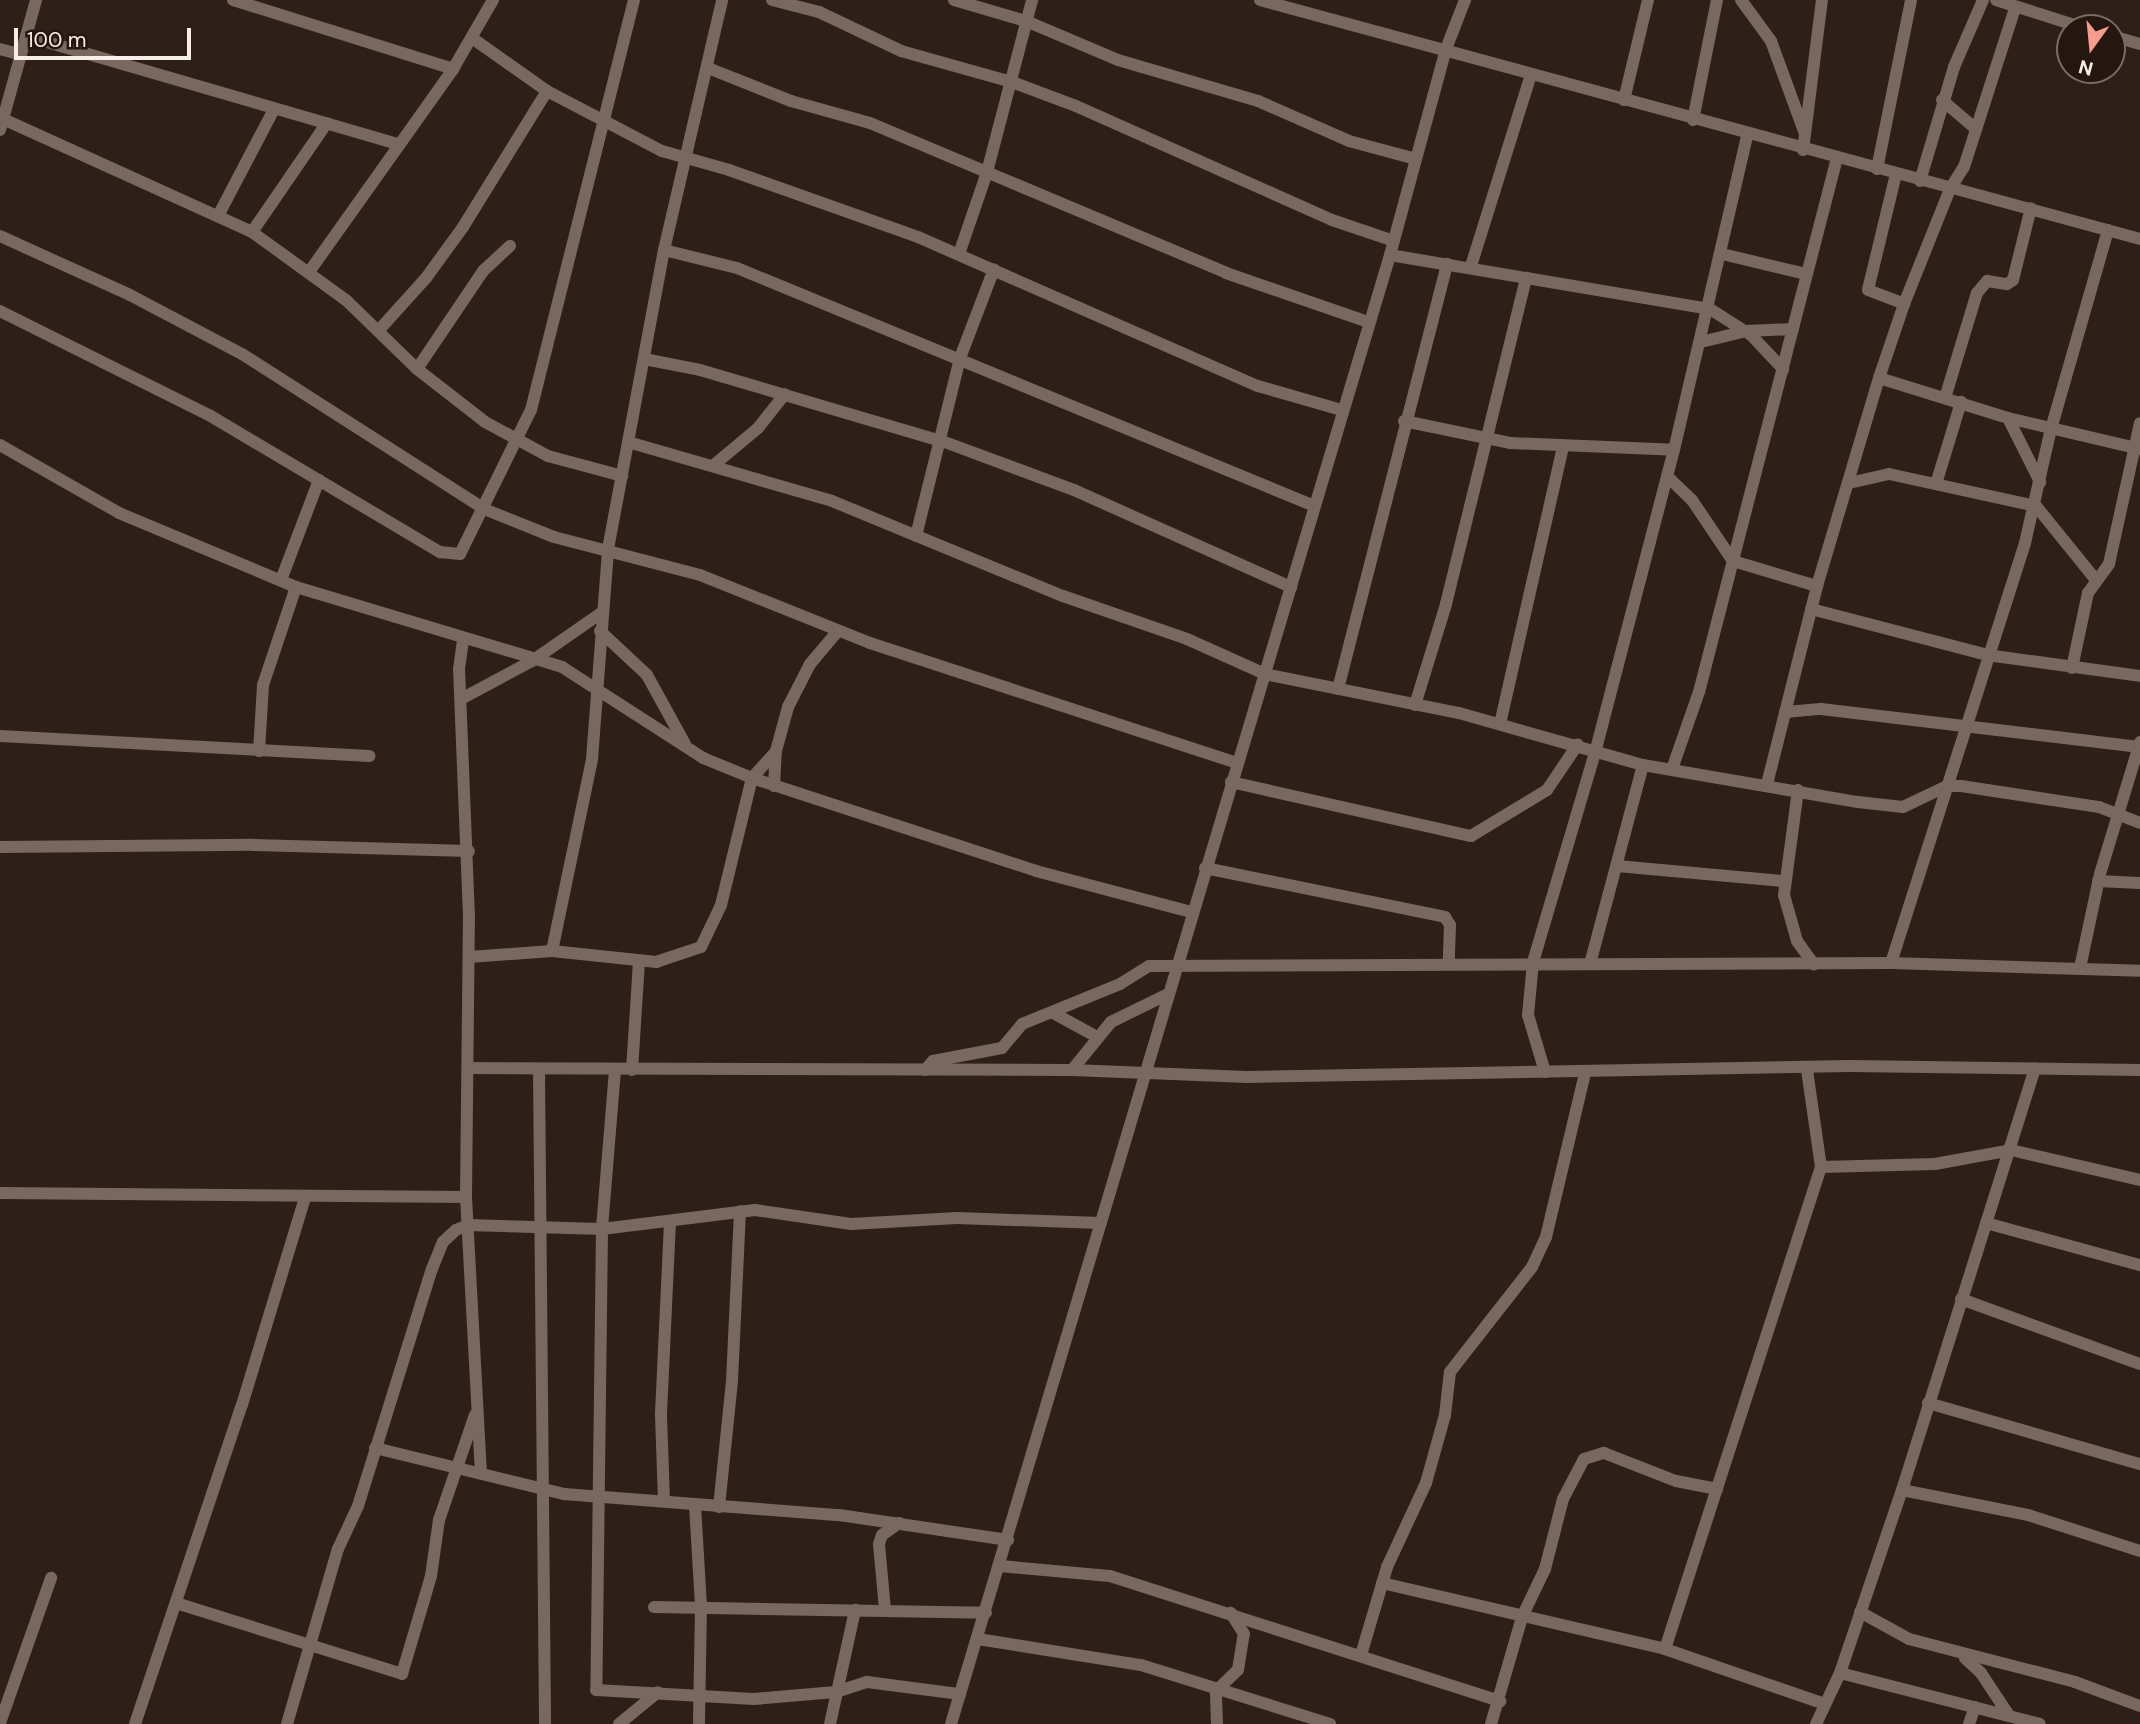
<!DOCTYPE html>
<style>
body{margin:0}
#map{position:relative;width:2140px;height:1724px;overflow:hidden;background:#2e2018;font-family:"DM Sans",sans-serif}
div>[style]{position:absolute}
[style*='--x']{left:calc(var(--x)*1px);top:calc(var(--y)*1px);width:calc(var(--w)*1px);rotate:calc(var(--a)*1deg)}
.minor>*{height:12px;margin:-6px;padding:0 6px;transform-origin:6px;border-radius:6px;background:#78685e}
span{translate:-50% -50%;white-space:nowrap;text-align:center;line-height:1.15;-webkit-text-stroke:5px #24170f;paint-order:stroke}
.north{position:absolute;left:2056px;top:14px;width:70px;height:70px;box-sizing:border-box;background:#24170f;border:2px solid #796d66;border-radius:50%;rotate:195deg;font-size:19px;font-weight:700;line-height:28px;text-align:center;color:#f8eee8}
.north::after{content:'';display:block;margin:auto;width:24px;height:32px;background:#f59d8e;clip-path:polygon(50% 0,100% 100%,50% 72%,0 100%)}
.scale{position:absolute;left:14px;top:28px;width:177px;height:32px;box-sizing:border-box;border:4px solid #f8eee8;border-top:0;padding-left:9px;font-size:21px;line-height:24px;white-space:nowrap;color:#f8eee8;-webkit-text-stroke:5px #24170f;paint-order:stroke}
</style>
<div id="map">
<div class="minor">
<div style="--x:233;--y:0;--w:231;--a:17.4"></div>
<div style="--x:772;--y:0;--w:49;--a:14.3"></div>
<div style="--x:819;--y:12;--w:91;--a:25.4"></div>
<div style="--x:901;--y:51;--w:115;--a:15.6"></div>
<div style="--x:1012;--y:82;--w:68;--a:20.6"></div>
<div style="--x:1076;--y:106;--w:280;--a:24"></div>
<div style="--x:1332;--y:220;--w:65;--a:18.7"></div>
<div style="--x:954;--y:0;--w:75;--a:16.3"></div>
<div style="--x:1026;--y:21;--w:100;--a:23"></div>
<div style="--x:1118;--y:60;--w:146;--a:16.3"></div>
<div style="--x:1258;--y:101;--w:99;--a:23.7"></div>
<div style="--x:1349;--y:141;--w:69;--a:15"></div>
<div style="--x:1260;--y:0;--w:912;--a:15.19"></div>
<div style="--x:1741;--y:0;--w:51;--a:53.8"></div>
<div style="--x:1771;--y:41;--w:96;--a:69.9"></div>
<div style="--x:1996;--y:0;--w:92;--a:17.7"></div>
<div style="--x:26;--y:36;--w:386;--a:16.2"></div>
<div style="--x:2112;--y:36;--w:29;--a:16"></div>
<div style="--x:472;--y:38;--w:92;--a:35.2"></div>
<div style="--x:547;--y:91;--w:130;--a:27.6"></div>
<div style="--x:662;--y:151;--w:70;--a:15.8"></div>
<div style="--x:729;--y:170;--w:201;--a:19.5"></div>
<div style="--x:918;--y:237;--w:371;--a:23.7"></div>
<div style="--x:1258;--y:386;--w:86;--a:16.1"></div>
<div style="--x:0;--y:49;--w:20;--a:15"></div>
<div style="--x:708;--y:68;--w:89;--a:21.7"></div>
<div style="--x:791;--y:101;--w:82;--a:15.6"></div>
<div style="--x:870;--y:123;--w:386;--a:22.8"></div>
<div style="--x:1226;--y:273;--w:150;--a:19"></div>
<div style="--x:1624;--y:100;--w:103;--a:-76.5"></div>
<div style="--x:1942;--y:100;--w:45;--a:40.5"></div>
<div style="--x:3;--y:119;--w:273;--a:24.4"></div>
<div style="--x:252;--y:232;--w:116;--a:35.9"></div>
<div style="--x:346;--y:300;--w:99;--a:44.2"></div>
<div style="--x:417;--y:369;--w:86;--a:37.9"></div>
<div style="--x:485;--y:422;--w:72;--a:28.4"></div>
<div style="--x:548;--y:456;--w:77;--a:15.1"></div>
<div style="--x:1693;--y:120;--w:122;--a:-78.7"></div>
<div style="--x:0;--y:130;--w:135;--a:-74.5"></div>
<div style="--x:1803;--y:150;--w:151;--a:-82.8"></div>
<div style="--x:1877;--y:169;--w:172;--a:-78.6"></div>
<div style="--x:1896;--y:174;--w:119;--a:103.6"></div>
<div style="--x:1868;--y:290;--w:39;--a:21"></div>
<div style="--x:1920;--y:181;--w:119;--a:-73.4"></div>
<div style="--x:1954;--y:67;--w:73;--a:-66.6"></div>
<div style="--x:219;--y:214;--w:116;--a:-62.3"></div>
<div style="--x:252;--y:232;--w:132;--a:-55.5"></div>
<div style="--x:0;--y:236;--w:143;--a:24.4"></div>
<div style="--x:130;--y:295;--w:127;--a:27.8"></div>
<div style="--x:242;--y:354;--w:287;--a:32.6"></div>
<div style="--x:484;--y:509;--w:75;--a:21.8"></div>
<div style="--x:554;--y:537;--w:151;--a:14.6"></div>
<div style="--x:700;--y:575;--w:183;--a:21.8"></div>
<div style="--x:870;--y:643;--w:386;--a:18.1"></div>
<div style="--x:664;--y:250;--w:75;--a:13.9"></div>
<div style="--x:737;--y:268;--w:622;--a:22.4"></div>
<div style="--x:959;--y:254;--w:87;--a:-71.1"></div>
<div style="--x:987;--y:172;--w:178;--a:-75.3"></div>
<div style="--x:1722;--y:254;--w:86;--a:13.4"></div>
<div style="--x:1390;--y:255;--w:325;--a:9.6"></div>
<div style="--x:1710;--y:309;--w:49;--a:32.4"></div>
<div style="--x:1751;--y:335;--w:47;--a:46.7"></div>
<div style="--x:1471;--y:266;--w:201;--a:-72.6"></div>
<div style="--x:309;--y:272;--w:249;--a:-54.6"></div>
<div style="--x:453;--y:69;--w:80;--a:-59.9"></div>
<div style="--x:0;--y:311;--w:233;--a:26.5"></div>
<div style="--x:209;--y:415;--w:269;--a:30.7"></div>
<div style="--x:440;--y:552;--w:20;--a:6"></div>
<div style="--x:460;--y:554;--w:161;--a:-63.8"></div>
<div style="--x:531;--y:410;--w:423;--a:-75.9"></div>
<div style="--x:379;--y:330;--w:70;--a:-47.9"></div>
<div style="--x:426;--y:278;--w:63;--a:-54"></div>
<div style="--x:463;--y:227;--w:160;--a:-58.3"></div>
<div style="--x:1701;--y:342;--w:46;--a:-13.7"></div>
<div style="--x:1746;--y:331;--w:47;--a:-2.4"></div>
<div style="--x:644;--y:359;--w:57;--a:11.1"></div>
<div style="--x:700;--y:370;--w:252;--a:16.4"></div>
<div style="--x:942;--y:441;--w:141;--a:20.4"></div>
<div style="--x:1074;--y:490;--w:238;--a:24.1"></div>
<div style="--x:417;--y:369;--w:118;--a:-56"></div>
<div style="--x:483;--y:271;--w:37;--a:-43"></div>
<div style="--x:1879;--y:378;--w:135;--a:17.2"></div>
<div style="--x:2008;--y:418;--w:136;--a:13.2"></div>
<div style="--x:1945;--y:398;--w:110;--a:-73.1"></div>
<div style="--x:1977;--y:293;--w:16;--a:-50"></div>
<div style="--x:1987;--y:281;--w:20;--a:9"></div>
<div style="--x:2007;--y:284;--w:7;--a:-34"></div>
<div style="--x:2013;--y:280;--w:74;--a:-76"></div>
<div style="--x:2008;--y:418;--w:72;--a:63.4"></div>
<div style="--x:1404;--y:421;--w:108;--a:11.7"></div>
<div style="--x:1510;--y:443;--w:164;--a:2.4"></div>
<div style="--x:628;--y:442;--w:212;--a:16.1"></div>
<div style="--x:832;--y:501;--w:250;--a:22.4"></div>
<div style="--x:1063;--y:596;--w:131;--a:19.1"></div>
<div style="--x:1187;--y:639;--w:85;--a:24.2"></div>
<div style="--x:1265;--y:674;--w:198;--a:11.4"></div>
<div style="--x:1459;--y:713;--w:191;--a:15.8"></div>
<div style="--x:1643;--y:765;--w:218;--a:9.8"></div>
<div style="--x:1858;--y:802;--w:45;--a:6.3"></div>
<div style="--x:1903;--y:807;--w:49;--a:-25.5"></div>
<div style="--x:1947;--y:786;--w:14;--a:0"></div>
<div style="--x:1961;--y:786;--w:140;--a:8.7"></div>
<div style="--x:2099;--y:807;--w:44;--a:21.3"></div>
<div style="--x:0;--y:445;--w:137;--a:29.7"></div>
<div style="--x:119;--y:513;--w:192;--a:22.7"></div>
<div style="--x:296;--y:587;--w:278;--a:16.7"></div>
<div style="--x:562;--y:667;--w:168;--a:32.8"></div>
<div style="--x:703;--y:758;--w:53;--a:22.2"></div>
<div style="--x:752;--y:778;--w:299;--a:18.1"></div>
<div style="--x:1036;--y:871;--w:160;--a:14.8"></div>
<div style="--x:715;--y:464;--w:56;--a:-39.9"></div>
<div style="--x:758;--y:428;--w:43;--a:-51.5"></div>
<div style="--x:1667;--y:476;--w:35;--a:44"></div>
<div style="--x:1692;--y:500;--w:73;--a:56.1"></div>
<div style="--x:1733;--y:561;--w:88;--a:16.6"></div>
<div style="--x:1849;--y:483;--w:41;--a:-12.7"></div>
<div style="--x:1889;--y:474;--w:150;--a:12.3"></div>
<div style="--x:2036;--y:506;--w:95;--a:51"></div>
<div style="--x:1936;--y:484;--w:86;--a:-73"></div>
<div style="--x:916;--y:536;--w:183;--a:-76.1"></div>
<div style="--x:960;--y:358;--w:95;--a:-69.1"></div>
<div style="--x:281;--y:580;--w:107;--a:-69.2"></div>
<div style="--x:1811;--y:609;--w:182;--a:14.6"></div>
<div style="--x:1987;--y:655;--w:154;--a:7.8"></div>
<div style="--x:600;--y:631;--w:64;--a:43.1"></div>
<div style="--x:647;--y:675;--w:79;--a:61.2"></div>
<div style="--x:2072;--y:668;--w:77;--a:-78"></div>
<div style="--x:2088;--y:593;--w:36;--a:-54"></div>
<div style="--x:2109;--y:564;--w:144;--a:-77.6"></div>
<div style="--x:1338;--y:689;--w:439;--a:-75.6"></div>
<div style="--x:461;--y:699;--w:81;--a:-28.2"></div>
<div style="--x:532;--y:661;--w:84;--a:-34.8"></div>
<div style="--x:1415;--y:705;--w:106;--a:-72.9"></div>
<div style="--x:1446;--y:604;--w:336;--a:-76.2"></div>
<div style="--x:1785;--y:712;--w:36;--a:-5"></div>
<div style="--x:1821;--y:709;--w:321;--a:6.8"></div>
<div style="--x:1500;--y:724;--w:285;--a:-77.2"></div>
<div style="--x:0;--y:736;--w:370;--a:3.1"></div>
<div style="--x:259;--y:751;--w:66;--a:-86.5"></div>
<div style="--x:263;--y:685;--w:103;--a:-71.4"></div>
<div style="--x:1672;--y:769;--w:82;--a:-70.7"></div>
<div style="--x:1699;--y:692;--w:552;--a:-75.51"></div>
<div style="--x:1231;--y:782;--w:246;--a:12.7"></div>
<div style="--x:1471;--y:836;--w:89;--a:-31.2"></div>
<div style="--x:1547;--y:790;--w:55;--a:-56"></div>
<div style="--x:1767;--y:784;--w:204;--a:-75.8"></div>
<div style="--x:1817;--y:586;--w:217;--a:-73.4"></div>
<div style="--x:1879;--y:378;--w:78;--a:-71.3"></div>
<div style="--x:1904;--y:304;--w:124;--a:-68.2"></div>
<div style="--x:1950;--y:189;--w:26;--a:-58"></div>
<div style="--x:1964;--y:167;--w:167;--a:-72.2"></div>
<div style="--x:774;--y:786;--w:35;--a:-87"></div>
<div style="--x:776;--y:751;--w:46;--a:-74.7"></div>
<div style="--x:788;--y:707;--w:48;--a:-62.9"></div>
<div style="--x:810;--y:664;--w:43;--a:-49.7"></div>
<div style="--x:1798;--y:790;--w:106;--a:97.6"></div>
<div style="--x:1784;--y:895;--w:48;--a:74.2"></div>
<div style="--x:1797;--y:941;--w:29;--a:54"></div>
<div style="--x:0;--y:847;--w:253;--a:-0.5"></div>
<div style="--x:253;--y:845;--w:216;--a:1.6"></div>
<div style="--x:1617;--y:866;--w:167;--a:5.2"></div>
<div style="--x:1205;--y:868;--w:245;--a:11.5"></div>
<div style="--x:1445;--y:917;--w:9;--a:58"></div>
<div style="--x:1450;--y:925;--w:38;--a:92"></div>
<div style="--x:2098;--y:881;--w:42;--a:2.7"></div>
<div style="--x:552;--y:951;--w:105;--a:6"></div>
<div style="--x:656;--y:962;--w:47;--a:-18.4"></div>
<div style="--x:701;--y:947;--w:47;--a:-64.5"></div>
<div style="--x:721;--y:905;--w:131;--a:-76.3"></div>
<div style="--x:752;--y:778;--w:36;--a:-48"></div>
<div style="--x:469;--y:957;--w:83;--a:-4.1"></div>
<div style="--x:552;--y:951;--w:196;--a:-78.2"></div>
<div style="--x:592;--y:759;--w:211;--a:-85.6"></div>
<div style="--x:608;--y:549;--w:304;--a:-79.4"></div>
<div style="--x:664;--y:250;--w:257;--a:-76.9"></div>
<div style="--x:1891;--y:963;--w:441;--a:-72.3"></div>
<div style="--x:2025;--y:543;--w:117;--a:-77.2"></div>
<div style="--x:2051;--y:429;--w:207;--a:-74"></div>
<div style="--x:1590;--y:964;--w:206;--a:-75.1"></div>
<div style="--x:2080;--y:968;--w:96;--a:-78"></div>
<div style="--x:2100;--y:874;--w:138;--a:-73.1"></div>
<div style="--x:1055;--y:1014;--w:48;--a:28.7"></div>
<div style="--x:468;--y:1068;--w:604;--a:0.19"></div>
<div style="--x:1072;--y:1070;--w:175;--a:2.3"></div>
<div style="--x:1247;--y:1077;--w:603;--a:-1.05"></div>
<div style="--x:1850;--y:1066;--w:290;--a:0.8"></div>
<div style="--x:539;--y:1070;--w:654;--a:89.47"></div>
<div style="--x:615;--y:1070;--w:160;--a:94.7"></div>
<div style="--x:602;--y:1229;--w:461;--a:90.7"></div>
<div style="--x:596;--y:1690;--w:158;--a:3.3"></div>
<div style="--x:754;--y:1699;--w:82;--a:-4.9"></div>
<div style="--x:836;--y:1692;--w:33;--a:-18"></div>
<div style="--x:867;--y:1682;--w:94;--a:7.4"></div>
<div style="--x:632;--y:1070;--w:108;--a:-86.3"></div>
<div style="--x:925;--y:1070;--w:12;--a:-48"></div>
<div style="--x:933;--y:1061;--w:70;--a:-10.7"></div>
<div style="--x:1002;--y:1048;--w:31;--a:-50"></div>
<div style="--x:1022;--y:1024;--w:106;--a:-22.2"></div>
<div style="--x:1120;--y:984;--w:34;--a:-32"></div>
<div style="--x:1149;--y:966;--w:742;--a:-0.23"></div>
<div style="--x:1891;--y:963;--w:249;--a:1.8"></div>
<div style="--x:1072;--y:1070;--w:62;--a:-50.9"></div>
<div style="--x:1111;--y:1022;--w:61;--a:-26.1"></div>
<div style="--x:1807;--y:1070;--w:98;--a:81.8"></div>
<div style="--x:1821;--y:1167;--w:114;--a:-1.5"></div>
<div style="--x:1935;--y:1164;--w:77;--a:-10.4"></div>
<div style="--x:2011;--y:1150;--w:132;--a:13.1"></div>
<div style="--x:1545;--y:1072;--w:59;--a:-106.6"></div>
<div style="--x:1528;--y:1015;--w:53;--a:-84.6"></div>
<div style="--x:1533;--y:962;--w:222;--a:-73.5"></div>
<div style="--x:1596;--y:749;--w:309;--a:-75.4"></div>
<div style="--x:1674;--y:450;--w:322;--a:-76.9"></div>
<div style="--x:0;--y:1193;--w:466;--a:0.5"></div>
<div style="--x:466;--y:1197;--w:280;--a:-89.4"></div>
<div style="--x:469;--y:917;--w:248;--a:-92.3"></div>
<div style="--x:459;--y:669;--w:28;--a:-82"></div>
<div style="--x:466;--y:1197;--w:277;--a:86.9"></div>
<div style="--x:1986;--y:1223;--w:160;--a:15.3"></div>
<div style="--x:1961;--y:1299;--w:190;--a:20"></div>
<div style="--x:1928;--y:1403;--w:221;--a:16.1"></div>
<div style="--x:375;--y:1448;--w:195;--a:13.7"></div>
<div style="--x:564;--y:1494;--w:276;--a:4.4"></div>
<div style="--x:839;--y:1515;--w:171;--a:8.4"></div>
<div style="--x:1902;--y:1490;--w:128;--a:11.2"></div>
<div style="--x:2028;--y:1515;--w:118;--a:17.8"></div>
<div style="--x:664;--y:1501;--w:88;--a:-92"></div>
<div style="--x:661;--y:1413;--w:189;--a:-87.3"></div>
<div style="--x:695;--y:1505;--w:101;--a:86.6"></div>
<div style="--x:701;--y:1606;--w:118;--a:91"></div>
<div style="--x:719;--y:1507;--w:127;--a:-84.1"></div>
<div style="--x:732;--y:1381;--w:170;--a:-87.3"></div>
<div style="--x:1000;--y:1566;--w:110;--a:5.2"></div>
<div style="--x:1110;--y:1576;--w:410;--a:17.8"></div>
<div style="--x:1382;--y:1583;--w:291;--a:13.1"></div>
<div style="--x:1665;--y:1649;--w:169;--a:19"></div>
<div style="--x:176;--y:1603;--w:237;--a:17.4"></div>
<div style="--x:402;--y:1674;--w:102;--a:-73.5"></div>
<div style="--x:431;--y:1576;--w:57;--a:-81.9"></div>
<div style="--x:439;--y:1520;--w:111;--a:-71.1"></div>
<div style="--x:654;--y:1607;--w:332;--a:1"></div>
<div style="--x:885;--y:1610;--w:66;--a:-95.2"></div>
<div style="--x:879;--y:1544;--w:9;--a:-72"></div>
<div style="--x:882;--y:1535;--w:21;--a:-35"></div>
<div style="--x:1860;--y:1612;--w:56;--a:28.9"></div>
<div style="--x:1909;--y:1639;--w:171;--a:14.5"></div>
<div style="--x:2075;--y:1682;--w:69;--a:20.3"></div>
<div style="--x:978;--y:1639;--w:165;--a:9.1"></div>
<div style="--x:1141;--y:1665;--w:198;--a:17.3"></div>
<div style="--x:1665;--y:1649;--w:507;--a:-72.07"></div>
<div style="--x:1361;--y:1655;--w:92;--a:-73.5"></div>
<div style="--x:1387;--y:1567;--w:93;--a:-65.1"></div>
<div style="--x:1426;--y:1483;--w:71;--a:-74.4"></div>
<div style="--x:1445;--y:1415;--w:43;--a:-83.4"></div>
<div style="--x:1450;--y:1372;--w:133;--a:-52"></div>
<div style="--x:1532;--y:1267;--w:33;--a:-65"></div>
<div style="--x:1546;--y:1237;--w:169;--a:-76.6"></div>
<div style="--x:1965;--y:1658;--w:22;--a:43"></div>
<div style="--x:1981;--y:1673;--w:49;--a:56.6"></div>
<div style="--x:1840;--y:1673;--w:206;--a:14.3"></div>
<div style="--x:0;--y:1723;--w:154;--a:-70.6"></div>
<div style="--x:135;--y:1724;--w:336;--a:-71.5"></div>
<div style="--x:242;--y:1405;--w:216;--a:-73.1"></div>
<div style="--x:287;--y:1724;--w:182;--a:-73.8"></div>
<div style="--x:338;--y:1549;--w:47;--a:-65.1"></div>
<div style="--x:358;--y:1506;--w:248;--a:-72.7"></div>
<div style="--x:432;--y:1269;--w:29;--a:-68"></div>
<div style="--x:443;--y:1242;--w:18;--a:-43"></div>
<div style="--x:456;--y:1230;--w:13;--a:-23"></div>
<div style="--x:468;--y:1225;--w:134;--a:1.7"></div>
<div style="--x:602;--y:1229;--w:154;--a:-7.1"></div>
<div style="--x:755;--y:1210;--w:97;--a:8.3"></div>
<div style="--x:851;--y:1224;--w:106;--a:-3.2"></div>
<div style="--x:957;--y:1218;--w:144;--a:2"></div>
<div style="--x:619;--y:1724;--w:50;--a:-39.4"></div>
<div style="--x:830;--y:1724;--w:117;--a:-77.6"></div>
<div style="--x:951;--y:1724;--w:1533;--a:-73.36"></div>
<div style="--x:1390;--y:255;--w:213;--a:-74.8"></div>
<div style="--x:1446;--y:49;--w:53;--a:-68.8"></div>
<div style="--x:1217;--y:1724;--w:33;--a:-92"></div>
<div style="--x:1216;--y:1691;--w:30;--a:-44"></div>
<div style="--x:1238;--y:1670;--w:36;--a:-81"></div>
<div style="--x:1244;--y:1634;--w:25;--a:-122"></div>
<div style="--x:1491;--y:1724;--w:111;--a:-73.8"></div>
<div style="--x:1522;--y:1617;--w:53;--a:-64.4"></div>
<div style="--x:1545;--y:1569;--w:72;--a:-75.6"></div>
<div style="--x:1563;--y:1499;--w:45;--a:-62.3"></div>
<div style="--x:1584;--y:1459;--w:21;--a:-17"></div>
<div style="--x:1604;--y:1453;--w:77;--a:21.3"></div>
<div style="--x:1676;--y:1481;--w:42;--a:11"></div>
<div style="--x:1816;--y:1724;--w:56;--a:-64.8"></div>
<div style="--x:1840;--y:1673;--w:193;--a:-71.3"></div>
<div style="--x:1902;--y:1490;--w:442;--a:-72.5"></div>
<div style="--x:1969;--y:1724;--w:18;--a:-71"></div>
</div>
<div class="north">N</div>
<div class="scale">100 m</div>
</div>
